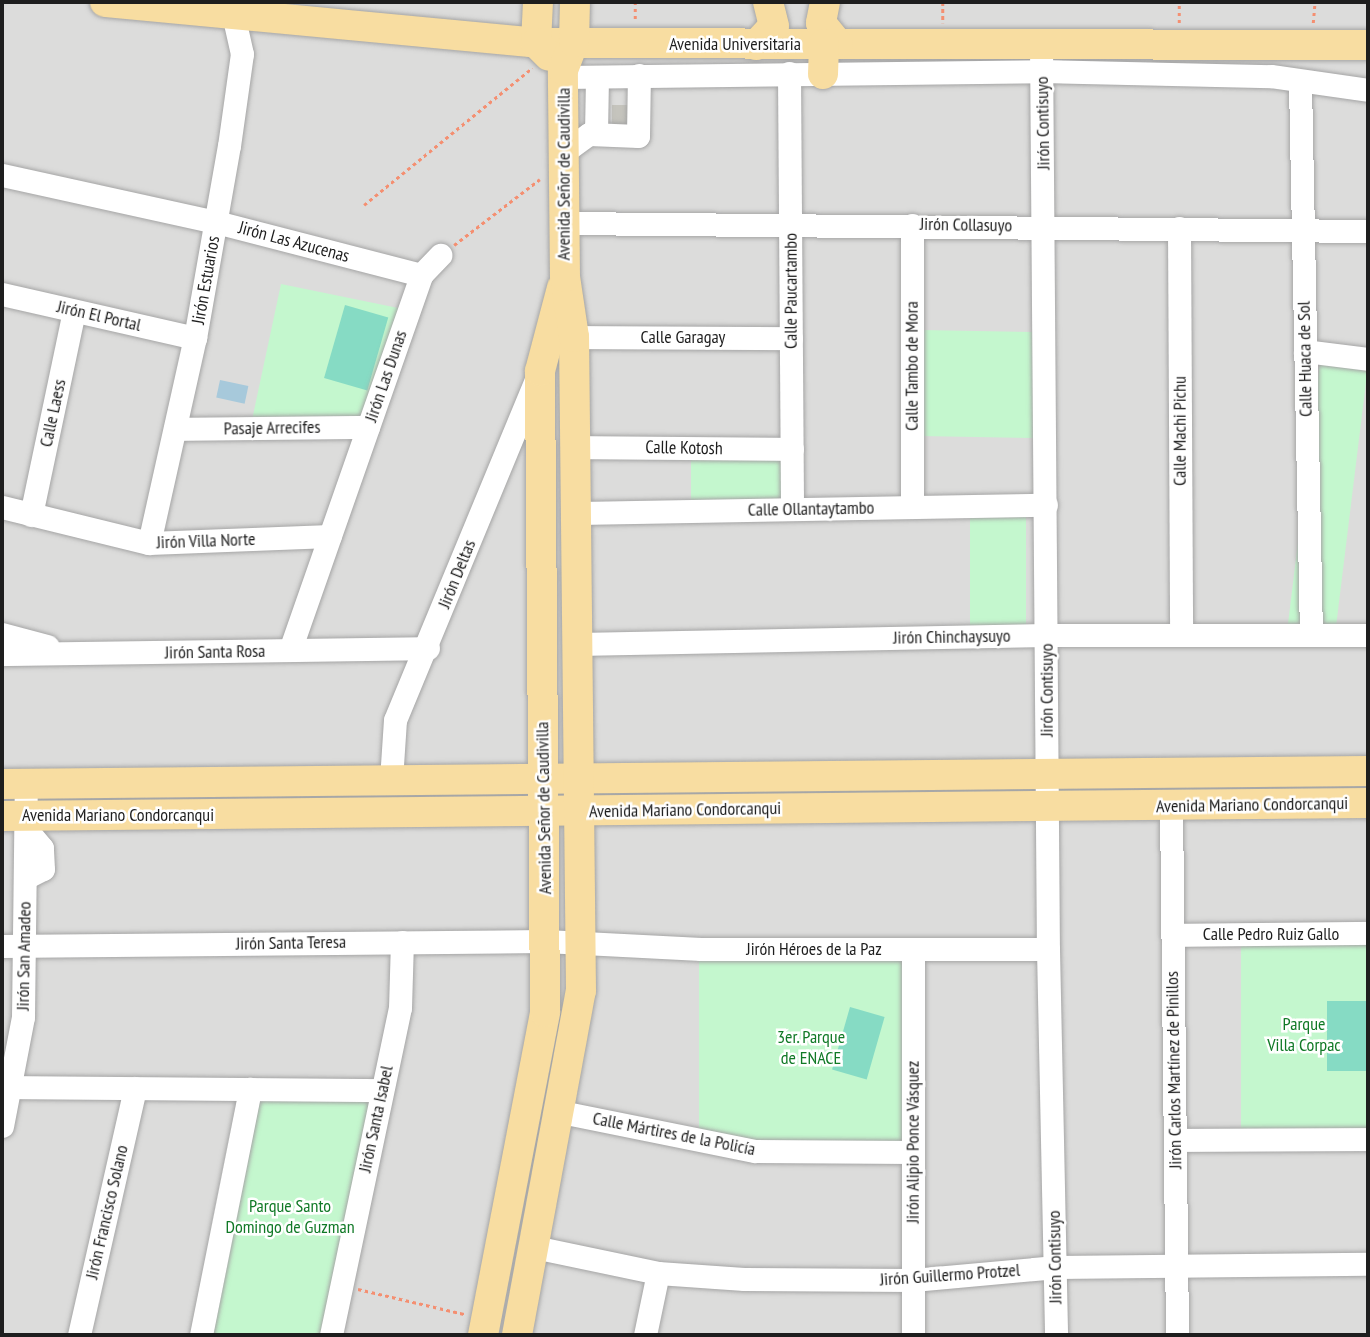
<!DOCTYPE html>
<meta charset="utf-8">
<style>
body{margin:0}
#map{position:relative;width:1370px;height:1337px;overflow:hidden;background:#efede5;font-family:"PT Sans Narrow",sans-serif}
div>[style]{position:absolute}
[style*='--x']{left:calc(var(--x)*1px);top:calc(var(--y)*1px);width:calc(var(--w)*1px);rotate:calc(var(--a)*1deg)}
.residential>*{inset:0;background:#dcdcdb;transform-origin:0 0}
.park>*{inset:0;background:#c4f7ce;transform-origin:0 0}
.pitch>*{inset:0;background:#86dbc4;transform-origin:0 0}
.water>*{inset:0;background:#a7c9db;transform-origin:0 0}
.minor-tunnel>*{height:23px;margin-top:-11.5px;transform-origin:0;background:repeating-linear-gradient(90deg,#c5c4bd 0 23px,transparent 0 34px)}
.path>*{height:2.5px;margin-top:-1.25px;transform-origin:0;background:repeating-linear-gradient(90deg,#f48f71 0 3.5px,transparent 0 7px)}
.roads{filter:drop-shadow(0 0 2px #a5a5a5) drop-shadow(0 0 2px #a5a5a5)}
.minor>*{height:23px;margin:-11.5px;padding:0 11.5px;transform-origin:11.5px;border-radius:11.5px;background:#fff}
.major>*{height:30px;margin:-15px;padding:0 15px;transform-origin:15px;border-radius:15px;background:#f8dda1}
span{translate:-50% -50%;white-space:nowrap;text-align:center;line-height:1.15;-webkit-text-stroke:5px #fff;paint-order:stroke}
.street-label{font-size:18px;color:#1e1e1e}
.park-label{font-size:18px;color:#107926}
.frame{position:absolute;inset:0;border:4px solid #1e1e1e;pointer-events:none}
</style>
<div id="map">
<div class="residential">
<div style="left:2px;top:2px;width:1366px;height:1333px"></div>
</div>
<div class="park">
<div style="clip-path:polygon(281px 284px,403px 309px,363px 421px,252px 420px)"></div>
<div style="left:921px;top:330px;width:114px;height:106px;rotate:1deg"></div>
<div style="left:1320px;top:363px;width:48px;height:264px;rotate:7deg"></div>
<div style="left:691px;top:457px;width:94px;height:49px"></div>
<div style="left:1026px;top:512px;width:117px;height:56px;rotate:90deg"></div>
<div style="left:1241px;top:938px;width:127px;height:195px"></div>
<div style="clip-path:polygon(905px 955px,905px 1143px,742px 1140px,699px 1133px,699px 956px)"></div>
<div style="clip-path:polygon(255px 1098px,372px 1100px,325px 1335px,208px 1335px)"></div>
</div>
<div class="pitch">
<div style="left:345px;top:305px;width:45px;height:76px;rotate:16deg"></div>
<div style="left:1327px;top:1001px;width:40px;height:70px"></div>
<div style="left:850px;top:1007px;width:36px;height:65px;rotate:16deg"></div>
</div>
<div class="water">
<div style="left:220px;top:380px;width:29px;height:18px;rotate:12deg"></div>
</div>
<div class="minor-tunnel">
<div style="--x:612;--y:116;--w:17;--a:0"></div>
</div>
<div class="path">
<div style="--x:943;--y:2;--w:21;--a:90"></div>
<div style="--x:635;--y:19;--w:17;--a:-90"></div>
<div style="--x:1179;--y:23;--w:21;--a:-90"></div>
<div style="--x:1313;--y:23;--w:21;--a:-85"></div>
<div style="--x:364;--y:205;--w:217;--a:-39.2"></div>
<div style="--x:454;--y:245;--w:108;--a:-37.5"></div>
<div style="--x:358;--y:1289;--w:109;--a:13.3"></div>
</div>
<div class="roads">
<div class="minor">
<div style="--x:1041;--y:44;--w:905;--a:89.56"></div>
<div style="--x:1048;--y:949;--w:386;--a:88.8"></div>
<div style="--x:789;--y:73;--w:436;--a:89.6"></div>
<div style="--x:563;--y:77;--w:479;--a:-0.7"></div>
<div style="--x:1042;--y:71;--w:229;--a:1.3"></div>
<div style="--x:1271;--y:76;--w:98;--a:8.2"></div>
<div style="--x:1300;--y:83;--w:552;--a:88.86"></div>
<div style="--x:596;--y:134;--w:57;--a:-89"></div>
<div style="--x:564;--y:152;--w:31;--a:-36"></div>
<div style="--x:589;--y:134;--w:49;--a:2.3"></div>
<div style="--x:638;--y:136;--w:61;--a:-89.1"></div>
<div style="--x:2;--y:175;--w:219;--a:12.4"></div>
<div style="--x:216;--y:222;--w:212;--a:14.5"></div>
<div style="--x:564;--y:223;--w:804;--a:0.57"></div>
<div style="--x:912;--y:225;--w:282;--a:90"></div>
<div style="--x:1179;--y:228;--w:407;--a:89.7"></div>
<div style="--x:2;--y:294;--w:198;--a:12.8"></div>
<div style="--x:574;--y:337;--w:217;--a:0.3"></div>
<div style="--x:1305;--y:351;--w:64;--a:7.2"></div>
<div style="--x:175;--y:429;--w:193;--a:-0.6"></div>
<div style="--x:575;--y:447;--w:217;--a:0.5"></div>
<div style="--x:2;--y:507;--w:151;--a:13.8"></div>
<div style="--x:149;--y:543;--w:181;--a:-2.2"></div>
<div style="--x:576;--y:513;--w:470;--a:-1"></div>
<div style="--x:31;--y:515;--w:208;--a:-78.1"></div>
<div style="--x:149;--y:543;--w:210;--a:-77.4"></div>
<div style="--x:195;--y:338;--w:195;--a:-80"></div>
<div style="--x:229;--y:146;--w:93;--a:-82"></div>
<div style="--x:242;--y:54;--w:41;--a:-102.7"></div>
<div style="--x:2;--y:634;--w:47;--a:14.9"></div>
<div style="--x:577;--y:644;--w:469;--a:-1.1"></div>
<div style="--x:1046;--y:635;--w:322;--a:0"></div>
<div style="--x:290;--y:650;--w:397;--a:-70.7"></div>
<div style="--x:421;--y:275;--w:28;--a:-46"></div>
<div style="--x:2;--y:654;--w:426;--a:-0.8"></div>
<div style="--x:391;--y:780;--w:60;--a:-86.2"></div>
<div style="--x:395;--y:720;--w:370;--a:-67.5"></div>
<div style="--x:1171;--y:805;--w:530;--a:89.35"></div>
<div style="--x:25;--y:878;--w:20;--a:-27"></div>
<div style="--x:43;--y:869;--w:21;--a:-93"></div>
<div style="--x:42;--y:848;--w:25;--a:-130"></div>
<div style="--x:1173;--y:935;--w:195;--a:-0.6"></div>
<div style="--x:2;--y:946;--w:543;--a:-0.53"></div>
<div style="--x:545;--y:941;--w:156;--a:2.9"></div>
<div style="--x:701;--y:949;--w:347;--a:0"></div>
<div style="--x:11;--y:1087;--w:371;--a:0.5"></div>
<div style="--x:561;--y:1112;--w:198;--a:11.4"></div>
<div style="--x:755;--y:1151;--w:158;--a:0.4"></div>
<div style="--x:2;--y:1126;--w:111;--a:-79.1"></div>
<div style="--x:23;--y:1017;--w:233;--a:-89.3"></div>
<div style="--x:1175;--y:1140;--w:193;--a:-0.3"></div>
<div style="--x:534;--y:1247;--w:127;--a:11.8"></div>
<div style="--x:658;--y:1273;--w:86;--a:4"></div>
<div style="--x:744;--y:1279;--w:169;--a:0.3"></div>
<div style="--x:913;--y:1280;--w:144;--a:-5.2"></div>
<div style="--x:1056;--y:1267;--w:312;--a:-0.6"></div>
<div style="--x:79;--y:1335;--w:253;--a:-77.2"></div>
<div style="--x:201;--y:1335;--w:251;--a:-78.7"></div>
<div style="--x:331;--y:1335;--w:334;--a:-78.1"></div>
<div style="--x:400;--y:1008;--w:66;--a:-88.3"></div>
<div style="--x:645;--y:1335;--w:63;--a:-78.2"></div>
<div style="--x:913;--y:1335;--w:386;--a:-90"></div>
</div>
<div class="major">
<div style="--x:105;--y:2;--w:433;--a:5.4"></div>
<div style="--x:536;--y:43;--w:832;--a:0.14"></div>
<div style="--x:538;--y:2;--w:41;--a:92.8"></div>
<div style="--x:536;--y:43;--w:18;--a:45"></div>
<div style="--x:825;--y:2;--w:21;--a:101"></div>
<div style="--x:821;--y:23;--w:27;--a:51"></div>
<div style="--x:756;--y:45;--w:26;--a:-47"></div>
<div style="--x:774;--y:26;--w:25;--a:-104"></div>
<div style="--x:823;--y:74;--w:30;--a:-88"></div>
<div style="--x:2;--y:784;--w:1366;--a:-0.55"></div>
<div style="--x:2;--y:816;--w:1366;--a:-0.55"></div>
<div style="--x:483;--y:1335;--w:329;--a:-79.1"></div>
<div style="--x:545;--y:1012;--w:641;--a:-90.45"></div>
<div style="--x:540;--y:371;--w:86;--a:-75.2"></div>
<div style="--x:517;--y:1335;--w:350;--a:-79.5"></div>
<div style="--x:581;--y:991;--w:654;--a:-90.61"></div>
<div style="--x:574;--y:337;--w:61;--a:-98.5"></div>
<div style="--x:565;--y:277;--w:207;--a:-90.6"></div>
<div style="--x:563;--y:70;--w:30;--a:-69"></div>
<div style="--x:574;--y:42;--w:40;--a:-88.6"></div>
</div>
</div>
<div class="street-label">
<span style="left:735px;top:44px">Avenida Universitaria</span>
<span style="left:1043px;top:123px;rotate:-91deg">Jirón Contisuyo</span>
<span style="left:564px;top:174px;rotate:-90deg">Avenida Señor de Caudivilla</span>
<span style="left:966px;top:225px;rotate:1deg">Jirón Collasuyo</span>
<span style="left:294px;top:242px;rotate:15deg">Jirón Las Azucenas</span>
<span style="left:206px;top:280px;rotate:-80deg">Jirón Estuarios</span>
<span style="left:791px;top:291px;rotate:-90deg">Calle Paucartambo</span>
<span style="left:99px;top:316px;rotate:13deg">Jirón El Portal</span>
<span style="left:683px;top:337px">Calle Garagay</span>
<span style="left:1305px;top:359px;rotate:-91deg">Calle Huaca de Sol</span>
<span style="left:912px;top:366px;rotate:-90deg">Calle Tambo de Mora</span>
<span style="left:386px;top:376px;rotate:-71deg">Jirón Las Dunas</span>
<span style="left:53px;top:413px;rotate:-78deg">Calle Laess</span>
<span style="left:272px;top:428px;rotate:-1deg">Pasaje Arrecifes</span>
<span style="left:1180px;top:431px;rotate:-90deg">Calle Machi Pichu</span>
<span style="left:684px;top:448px;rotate:1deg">Calle Kotosh</span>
<span style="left:811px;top:509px;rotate:-1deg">Calle Ollantaytambo</span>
<span style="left:206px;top:541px;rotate:-2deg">Jirón Villa Norte</span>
<span style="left:457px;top:574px;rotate:-68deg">Jirón Deltas</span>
<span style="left:952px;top:637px;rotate:-1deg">Jirón Chinchaysuyo</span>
<span style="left:215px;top:652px;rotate:-1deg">Jirón Santa Rosa</span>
<span style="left:1047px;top:690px;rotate:-90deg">Jirón Contisuyo</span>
<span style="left:1252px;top:805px;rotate:-1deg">Avenida Mariano Condorcanqui</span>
<span style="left:544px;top:808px;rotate:-91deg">Avenida Señor de Caudivilla</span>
<span style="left:685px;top:810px;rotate:-1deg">Avenida Mariano Condorcanqui</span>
<span style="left:118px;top:815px">Avenida Mariano Condorcanqui</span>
<span style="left:1271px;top:934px">Calle Pedro Ruiz Gallo</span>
<span style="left:291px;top:943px;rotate:-1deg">Jirón Santa Teresa</span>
<span style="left:814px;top:949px">Jirón Héroes de la Paz</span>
<span style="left:24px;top:956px;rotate:-89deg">Jirón San Amadeo</span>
<span style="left:1174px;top:1070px;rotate:-91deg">Jirón Carlos Martínez de Pinillos</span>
<span style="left:376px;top:1119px;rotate:-78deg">Jirón Santa Isabel</span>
<span style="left:674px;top:1134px;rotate:11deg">Calle Mártires de la Policía</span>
<span style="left:913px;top:1142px;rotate:-90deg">Jirón Alipio Ponce Vásquez</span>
<span style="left:107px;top:1212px;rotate:-77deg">Jirón Francisco Solano</span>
<span style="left:1055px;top:1257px;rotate:-91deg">Jirón Contisuyo</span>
<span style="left:950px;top:1275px;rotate:-4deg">Jirón Guillermo Protzel</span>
</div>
<div class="park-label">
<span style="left:1304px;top:1035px">Parque<br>Villa Corpac</span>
<span style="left:811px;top:1048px">3er. Parque<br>de ENACE</span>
<span style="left:290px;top:1217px">Parque Santo<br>Domingo de Guzman</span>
</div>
<div class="frame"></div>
</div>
